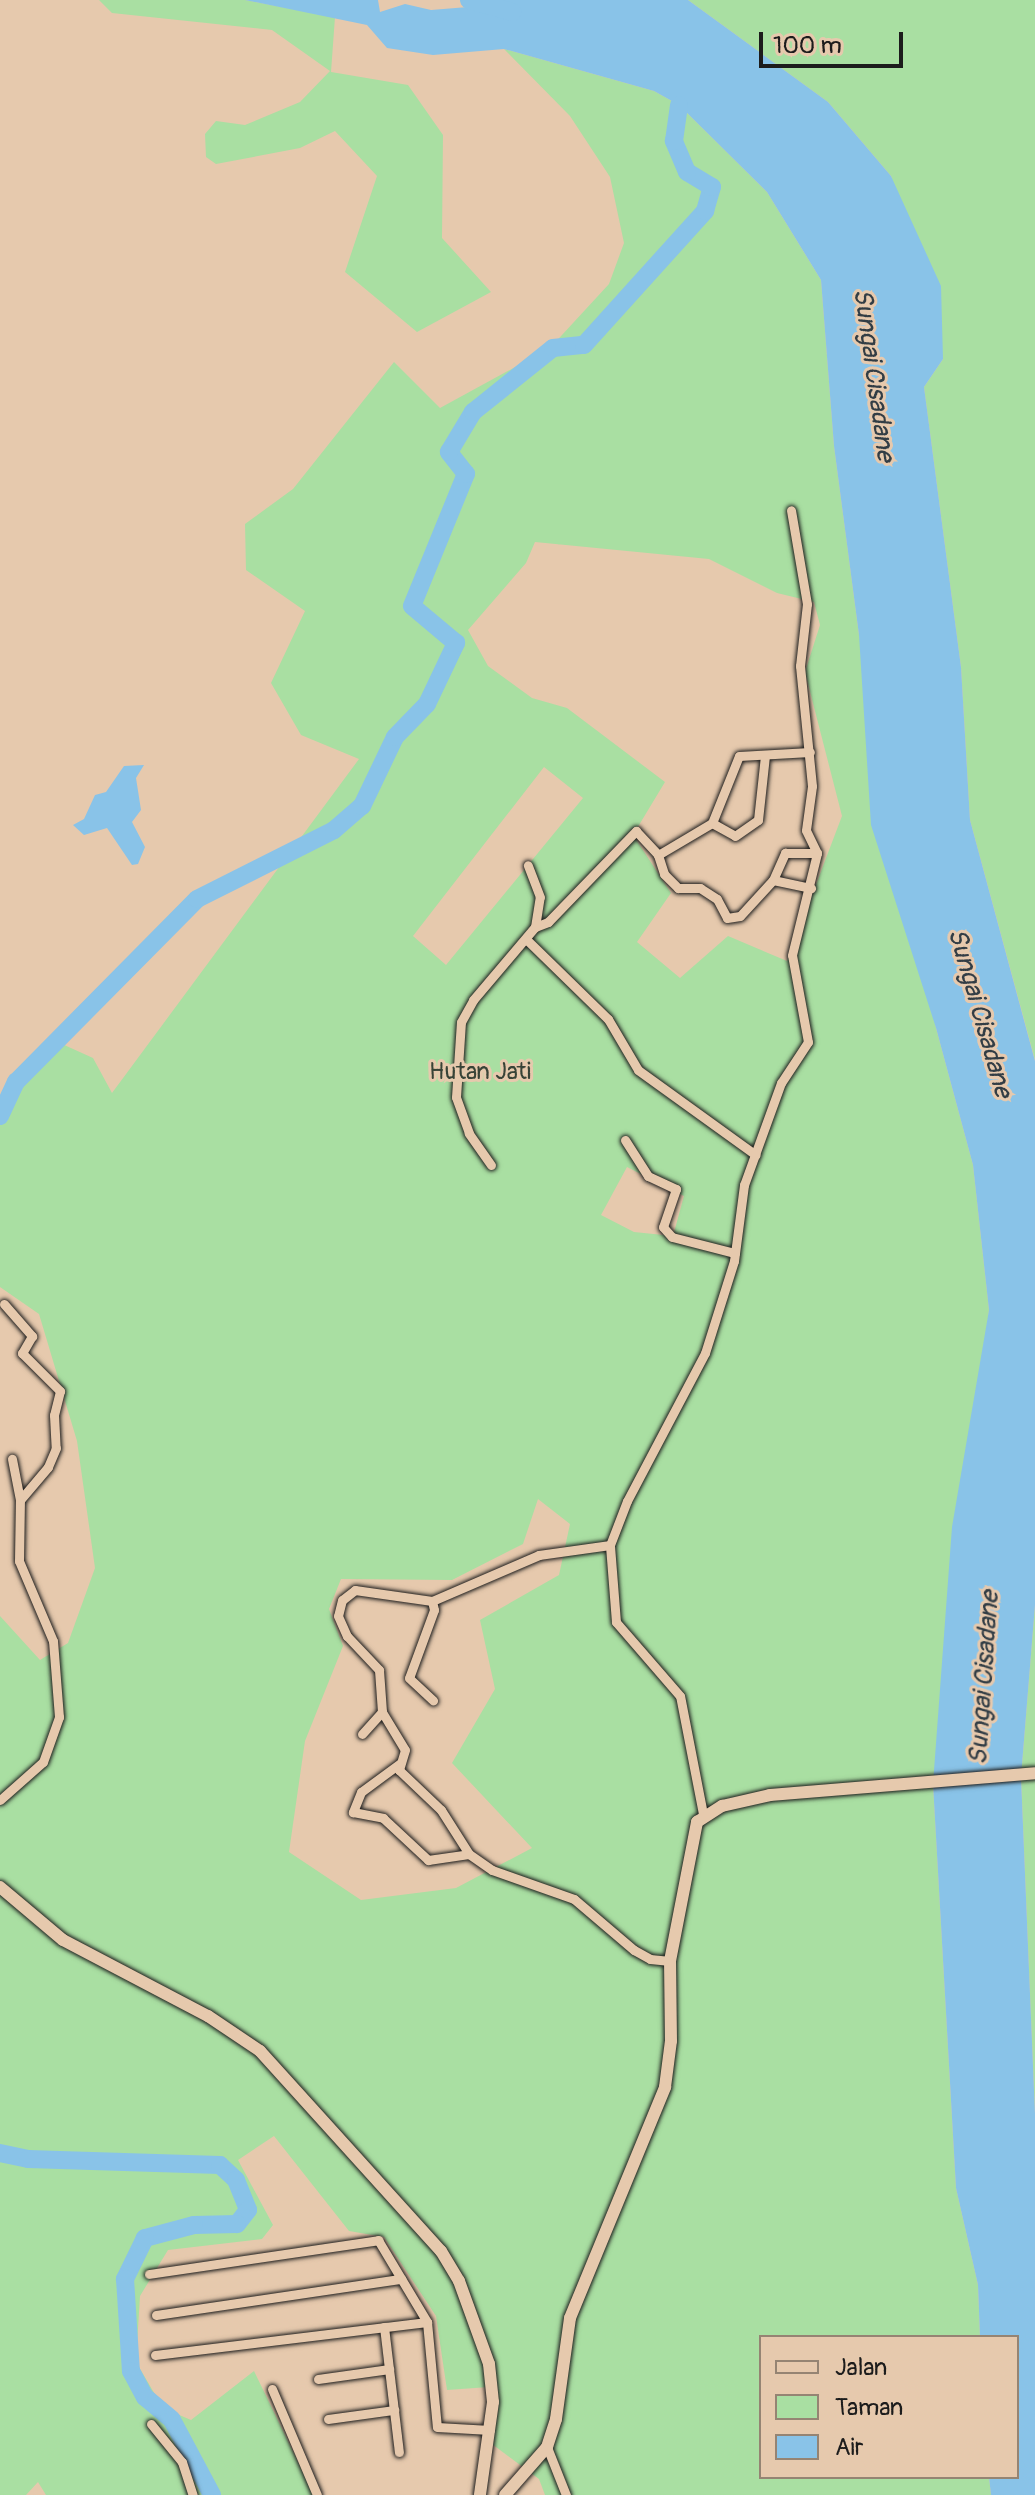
<!DOCTYPE html>
<style>
body{margin:0}
#map{position:relative;width:1035px;height:2495px;overflow:hidden;background:#e6c9ad;font-family:Pangolin,sans-serif}
div>[style]{position:absolute}
[style*='--x']{left:calc(var(--x)*1px);top:calc(var(--y)*1px);width:calc(var(--w)*1px);rotate:calc(var(--a)*1deg)}
.green>*{inset:0;background:#a9dfa2}
.water>*{inset:0;background:#89c3e8}
.river>*{height:18px;margin:-9px;padding:0 9px;transform-origin:9px;border-radius:9px;background:#89c3e8}
.roads{filter:drop-shadow(0 0 2px #1c1c1c) drop-shadow(0 0 2px #1c1c1c)}
.street>*{height:9px;margin:-4.5px;padding:0 4.5px;transform-origin:4.5px;border-radius:4.5px;background:#e6c9ad}
.secondary>*{height:12px;margin:-6px;padding:0 6px;transform-origin:6px;border-radius:6px;background:#e6c9ad}
span{translate:-50% -50%;white-space:nowrap;text-align:center;line-height:1.15;-webkit-text-stroke:6px #e6c9ad;paint-order:stroke}
.park-label{font-size:24px;color:#384337}
.water-label{font-size:26px;color:#323d45;font-style:italic}
.legend{position:absolute;left:759px;top:2335px;width:260px;height:144px;box-sizing:border-box;background:#e6c9ad;border:2px solid #958473;margin:0;padding:10px 14px;list-style:none;font-size:24px;color:#1c1c1c}
.legend li{display:flex;align-items:center;gap:16px;height:40px}
.legend b{width:40px;border:2px solid #958473}
.scale{position:absolute;left:759px;top:32px;width:144px;height:36px;box-sizing:border-box;border:4px solid #1c1c1c;border-top:0;padding-left:10px;font-size:24px;line-height:28px;white-space:nowrap;color:#1c1c1c;-webkit-text-stroke:6px #e6c9ad;paint-order:stroke}
</style>
<div id="map">
<div class="green">
<div style="clip-path:polygon(99px 0,245px 0,335px 17px,331px 72px,408px 85px,443px 135px,442px 238px,491px 292px,417px 332px,345px 272px,377px 176px,335px 131px,300px 148px,216px 164px,206px 157px,205px 134px,216px 121px,245px 125px,300px 102px,330px 71px,272px 30px,112px 13px)"></div>
<div style="clip-path:polygon(688px 0,1035px 0,1035px 1060px,970px 820px,961px 667px,924px 387px,943px 359px,891px 176px,828px 102px)"></div>
<div style="clip-path:polygon(evenodd,504px 49px,654px 91px,679px 105px,767px 192px,821px 280px,834px 446px,859px 635px,936px 1028px,973px 1165px,989px 1310px,933px 1784px,956px 2188px,978px 2285px,980px 2337px,761px 2337px,761px 2477px,989px 2477px,991px 2495px,545px 2495px,539px 2479px,488px 2441px,489px 2387px,447px 2390px,436px 2316px,384px 2237px,349px 2231px,274px 2136px,238px 2160px,273px 2225px,262px 2239px,168px 2250px,140px 2296px,136px 2362px,163px 2408px,191px 2420px,254px 2371px,314px 2495px,46px 2495px,38px 2482px,26px 2495px,0 2495px,0 1803px,14px 1794px,0 1801px,0 1616px,40px 1660px,68px 1643px,95px 1568px,77px 1441px,39px 1314px,0 1287px,0 1103px,19px 1069px,51px 1039px,93px 1058px,112px 1093px,359px 759px,301px 735px,271px 683px,305px 611px,246px 570px,245px 524px,293px 489px,394px 362px,440px 408px,550px 348px,609px 284px,624px 243px,610px 177px,570px 116px,504px 49px,535px 542px,709px 559px,777px 593px,814px 602px,820px 625px,805px 672px,842px 816px,787px 961px,728px 936px,680px 978px,637px 942px,671px 893px,633px 835px,665px 782px,567px 708px,532px 698px,488px 666px,468px 630px,526px 563px,535px 542px,504px 49px,544px 767px,583px 798px,446px 965px,413px 936px,544px 767px,504px 49px,627px 1167px,684px 1196px,673px 1236px,634px 1232px,601px 1215px,627px 1167px,504px 49px,538px 1499px,570px 1524px,559px 1575px,480px 1620px,495px 1689px,452px 1763px,532px 1848px,456px 1888px,361px 1900px,289px 1852px,305px 1741px,343px 1646px,329px 1609px,341px 1579px,452px 1580px,523px 1544px,538px 1499px)"></div>
<div style="clip-path:polygon(1035px 1605px,1035px 2114px,1021px 1777px)"></div>
</div>
<div class="water">
<div style="clip-path:polygon(245px 0,378px 0,380px 12px,405px 4px,431px 10px,505px 4px,496px 0,688px 0,828px 102px,891px 176px,941px 286px,943px 359px,924px 387px,961px 667px,970px 820px,1035px 1061px,1035px 1605px,1021px 1777px,1035px 2114px,1035px 2495px,991px 2495px,989px 2477px,1017px 2477px,1017px 2337px,980px 2337px,978px 2285px,956px 2188px,933px 1784px,952px 1527px,989px 1310px,973px 1165px,936px 1028px,871px 825px,859px 635px,834px 446px,821px 280px,767px 192px,679px 105px,654px 91px,504px 49px,433px 55px,387px 48px,367px 25px)"></div>
<div style="clip-path:polygon(144px 765px,136px 778px,141px 810px,132px 822px,145px 847px,138px 864px,132px 865px,107px 828px,84px 835px,73px 825px,84px 819px,95px 795px,106px 792px,124px 766px)"></div>
</div>
<div class="river">
<div style="--x:469;--y:0;--w:45;--a:15.6"></div>
<div style="--x:0;--y:1116;--w:38;--a:-65"></div>
<div style="--x:16;--y:1082;--w:257;--a:-45.3"></div>
<div style="--x:197;--y:899;--w:153;--a:-26.7"></div>
<div style="--x:334;--y:830;--w:37;--a:-41"></div>
<div style="--x:362;--y:806;--w:76;--a:-64.4"></div>
<div style="--x:395;--y:737;--w:46;--a:-45.9"></div>
<div style="--x:427;--y:704;--w:68;--a:-64.6"></div>
<div style="--x:456;--y:643;--w:57;--a:-139.9"></div>
<div style="--x:412;--y:606;--w:143;--a:-67.8"></div>
<div style="--x:466;--y:474;--w:28;--a:-128"></div>
<div style="--x:449;--y:452;--w:47;--a:-59"></div>
<div style="--x:473;--y:412;--w:102;--a:-38.7"></div>
<div style="--x:553;--y:348;--w:31;--a:-6"></div>
<div style="--x:584;--y:345;--w:181;--a:-47.9"></div>
<div style="--x:705;--y:211;--w:25;--a:-74"></div>
<div style="--x:712;--y:187;--w:29;--a:-149"></div>
<div style="--x:687;--y:172;--w:34;--a:-113"></div>
<div style="--x:674;--y:141;--w:36;--a:-82"></div>
<div style="--x:0;--y:2153;--w:29;--a:12"></div>
<div style="--x:28;--y:2159;--w:192;--a:1.8"></div>
<div style="--x:220;--y:2165;--w:22;--a:43"></div>
<div style="--x:236;--y:2180;--w:32;--a:68"></div>
<div style="--x:248;--y:2210;--w:18;--a:128"></div>
<div style="--x:237;--y:2224;--w:43;--a:178.7"></div>
<div style="--x:194;--y:2225;--w:51;--a:165.1"></div>
<div style="--x:145;--y:2238;--w:46;--a:116"></div>
<div style="--x:125;--y:2279;--w:92;--a:86.3"></div>
<div style="--x:131;--y:2371;--w:30;--a:62"></div>
<div style="--x:145;--y:2397;--w:35;--a:40"></div>
<div style="--x:172;--y:2420;--w:85;--a:61.9"></div>
</div>
<div class="roads">
<div class="street">
<div style="--x:712;--y:823;--w:26;--a:29"></div>
<div style="--x:735;--y:836;--w:28;--a:-35"></div>
<div style="--x:758;--y:820;--w:64;--a:-83.8"></div>
<div style="--x:658;--y:855;--w:20;--a:72"></div>
<div style="--x:664;--y:874;--w:20;--a:45"></div>
<div style="--x:678;--y:888;--w:22;--a:0"></div>
<div style="--x:700;--y:888;--w:20;--a:33"></div>
<div style="--x:717;--y:899;--w:21;--a:62"></div>
<div style="--x:727;--y:918;--w:13;--a:-9"></div>
<div style="--x:740;--y:916;--w:49;--a:-47.5"></div>
<div style="--x:773;--y:880;--w:39;--a:12"></div>
<div style="--x:773;--y:880;--w:30;--a:-66"></div>
<div style="--x:785;--y:853;--w:32;--a:0"></div>
<div style="--x:535;--y:927;--w:14;--a:-21"></div>
<div style="--x:548;--y:922;--w:127;--a:-46"></div>
<div style="--x:636;--y:831;--w:33;--a:47"></div>
<div style="--x:658;--y:855;--w:63;--a:-30.7"></div>
<div style="--x:712;--y:823;--w:72;--a:-68.1"></div>
<div style="--x:739;--y:756;--w:71;--a:-3.2"></div>
<div style="--x:528;--y:941;--w:112;--a:44.3"></div>
<div style="--x:608;--y:1019;--w:59;--a:59.5"></div>
<div style="--x:638;--y:1070;--w:145;--a:35.8"></div>
<div style="--x:625;--y:1140;--w:43;--a:57.4"></div>
<div style="--x:648;--y:1176;--w:31;--a:25"></div>
<div style="--x:676;--y:1189;--w:40;--a:108.9"></div>
<div style="--x:663;--y:1227;--w:13;--a:48"></div>
<div style="--x:672;--y:1237;--w:65;--a:14.3"></div>
<div style="--x:491;--y:1165;--w:39;--a:-125"></div>
<div style="--x:469;--y:1133;--w:38;--a:-110"></div>
<div style="--x:456;--y:1097;--w:75;--a:-86.2"></div>
<div style="--x:461;--y:1022;--w:25;--a:-61"></div>
<div style="--x:473;--y:1000;--w:96;--a:-49.7"></div>
<div style="--x:535;--y:927;--w:30;--a:-81"></div>
<div style="--x:540;--y:897;--w:34;--a:-111"></div>
<div style="--x:4;--y:1304;--w:43;--a:48.8"></div>
<div style="--x:32;--y:1336;--w:20;--a:120"></div>
<div style="--x:22;--y:1353;--w:54;--a:45"></div>
<div style="--x:60;--y:1391;--w:25;--a:104"></div>
<div style="--x:54;--y:1415;--w:33;--a:87"></div>
<div style="--x:56;--y:1448;--w:21;--a:113"></div>
<div style="--x:48;--y:1467;--w:43;--a:130.3"></div>
<div style="--x:610;--y:1545;--w:72;--a:172"></div>
<div style="--x:539;--y:1555;--w:116;--a:156.7"></div>
<div style="--x:432;--y:1601;--w:78;--a:-171.9"></div>
<div style="--x:355;--y:1590;--w:16;--a:142"></div>
<div style="--x:342;--y:1600;--w:16;--a:104"></div>
<div style="--x:338;--y:1616;--w:22;--a:66"></div>
<div style="--x:347;--y:1636;--w:47;--a:46.7"></div>
<div style="--x:379;--y:1670;--w:42;--a:85.9"></div>
<div style="--x:382;--y:1712;--w:44;--a:58.8"></div>
<div style="--x:405;--y:1750;--w:21;--a:107"></div>
<div style="--x:399;--y:1770;--w:58;--a:43.6"></div>
<div style="--x:441;--y:1810;--w:52;--a:57.5"></div>
<div style="--x:469;--y:1854;--w:28;--a:35"></div>
<div style="--x:492;--y:1870;--w:87;--a:19.5"></div>
<div style="--x:574;--y:1899;--w:79;--a:40.4"></div>
<div style="--x:634;--y:1950;--w:18;--a:29"></div>
<div style="--x:650;--y:1959;--w:20;--a:6"></div>
<div style="--x:432;--y:1601;--w:9;--a:77"></div>
<div style="--x:434;--y:1610;--w:72;--a:110.2"></div>
<div style="--x:409;--y:1678;--w:33;--a:43"></div>
<div style="--x:362;--y:1734;--w:30;--a:-48"></div>
<div style="--x:399;--y:1764;--w:47;--a:143.6"></div>
<div style="--x:361;--y:1792;--w:22;--a:112"></div>
<div style="--x:353;--y:1812;--w:31;--a:11"></div>
<div style="--x:383;--y:1818;--w:62;--a:43"></div>
<div style="--x:428;--y:1860;--w:41;--a:-8.3"></div>
<div style="--x:0;--y:1800;--w:57;--a:-41.5"></div>
<div style="--x:43;--y:1762;--w:48;--a:-70.4"></div>
<div style="--x:59;--y:1717;--w:76;--a:-94.5"></div>
<div style="--x:53;--y:1641;--w:87;--a:-113"></div>
<div style="--x:19;--y:1561;--w:61;--a:-89.1"></div>
<div style="--x:20;--y:1500;--w:42;--a:-101"></div>
<div style="--x:703;--y:1814;--w:120;--a:-101"></div>
<div style="--x:680;--y:1696;--w:98;--a:-130.9"></div>
<div style="--x:616;--y:1622;--w:77;--a:-94.5"></div>
<div style="--x:610;--y:1545;--w:47;--a:-68.9"></div>
<div style="--x:627;--y:1501;--w:167;--a:-62.2"></div>
<div style="--x:705;--y:1353;--w:96;--a:-72.5"></div>
<div style="--x:734;--y:1261;--w:77;--a:-82.5"></div>
<div style="--x:744;--y:1185;--w:109;--a:-70.1"></div>
<div style="--x:781;--y:1083;--w:49;--a:-56.6"></div>
<div style="--x:808;--y:1042;--w:88;--a:-100.4"></div>
<div style="--x:792;--y:955;--w:105;--a:-76.2"></div>
<div style="--x:817;--y:853;--w:25;--a:-116"></div>
<div style="--x:806;--y:830;--w:44;--a:-82.2"></div>
<div style="--x:812;--y:786;--w:121;--a:-95.7"></div>
<div style="--x:800;--y:666;--w:62;--a:-83.6"></div>
<div style="--x:807;--y:604;--w:95;--a:-99.7"></div>
<div style="--x:149;--y:2274;--w:232;--a:-8.4"></div>
<div style="--x:378;--y:2240;--w:96;--a:59.1"></div>
<div style="--x:156;--y:2315;--w:248;--a:-8.4"></div>
<div style="--x:384;--y:2327;--w:126;--a:83.2"></div>
<div style="--x:155;--y:2355;--w:274;--a:-6.9"></div>
<div style="--x:427;--y:2322;--w:105;--a:84.6"></div>
<div style="--x:437;--y:2427;--w:53;--a:3.2"></div>
<div style="--x:318;--y:2379;--w:72;--a:-8"></div>
<div style="--x:272;--y:2389;--w:115;--a:67"></div>
<div style="--x:328;--y:2419;--w:67;--a:-7.8"></div>
<div style="--x:151;--y:2424;--w:49;--a:50.8"></div>
<div style="--x:182;--y:2462;--w:35;--a:72"></div>
<div style="--x:547;--y:2447;--w:52;--a:68.4"></div>
</div>
<div class="secondary">
<div style="--x:0;--y:1887;--w:82;--a:40.1"></div>
<div style="--x:63;--y:1940;--w:164;--a:27.7"></div>
<div style="--x:208;--y:2016;--w:63;--a:33.9"></div>
<div style="--x:260;--y:2051;--w:270;--a:47.9"></div>
<div style="--x:441;--y:2251;--w:35;--a:59"></div>
<div style="--x:459;--y:2281;--w:88;--a:70.1"></div>
<div style="--x:489;--y:2364;--w:38;--a:84"></div>
<div style="--x:493;--y:2402;--w:94;--a:98"></div>
<div style="--x:505;--y:2495;--w:64;--a:-48.8"></div>
<div style="--x:547;--y:2447;--w:29;--a:-72"></div>
<div style="--x:556;--y:2419;--w:102;--a:-82.1"></div>
<div style="--x:570;--y:2318;--w:250;--a:-67.6"></div>
<div style="--x:665;--y:2087;--w:46;--a:-82.6"></div>
<div style="--x:671;--y:2041;--w:80;--a:-90.7"></div>
<div style="--x:670;--y:1961;--w:142;--a:-79"></div>
<div style="--x:697;--y:1822;--w:30;--a:-33"></div>
<div style="--x:722;--y:1806;--w:49;--a:-12.9"></div>
<div style="--x:770;--y:1795;--w:266;--a:-4.7"></div>
</div>
</div>
<div class="park-label">
<span style="left:480px;top:1072px">Hutan Jati</span>
</div>
<div class="water-label">
<span style="left:873px;top:375px;rotate:82deg">Sungai Cisadane</span>
<span style="left:979px;top:1013px;rotate:74deg">Sungai Cisadane</span>
<span style="left:985px;top:1678px;rotate:-86deg">Sungai Cisadane</span>
</div>
<ul class="legend">
<li><b style="height:10px;background:#e6c9ad"></b>Jalan</li>
<li><b style="height:22px;background:#a9dfa2"></b>Taman</li>
<li><b style="height:22px;background:#89c3e8"></b>Air</li>
</ul>
<div class="scale">100 m</div>
</div>
